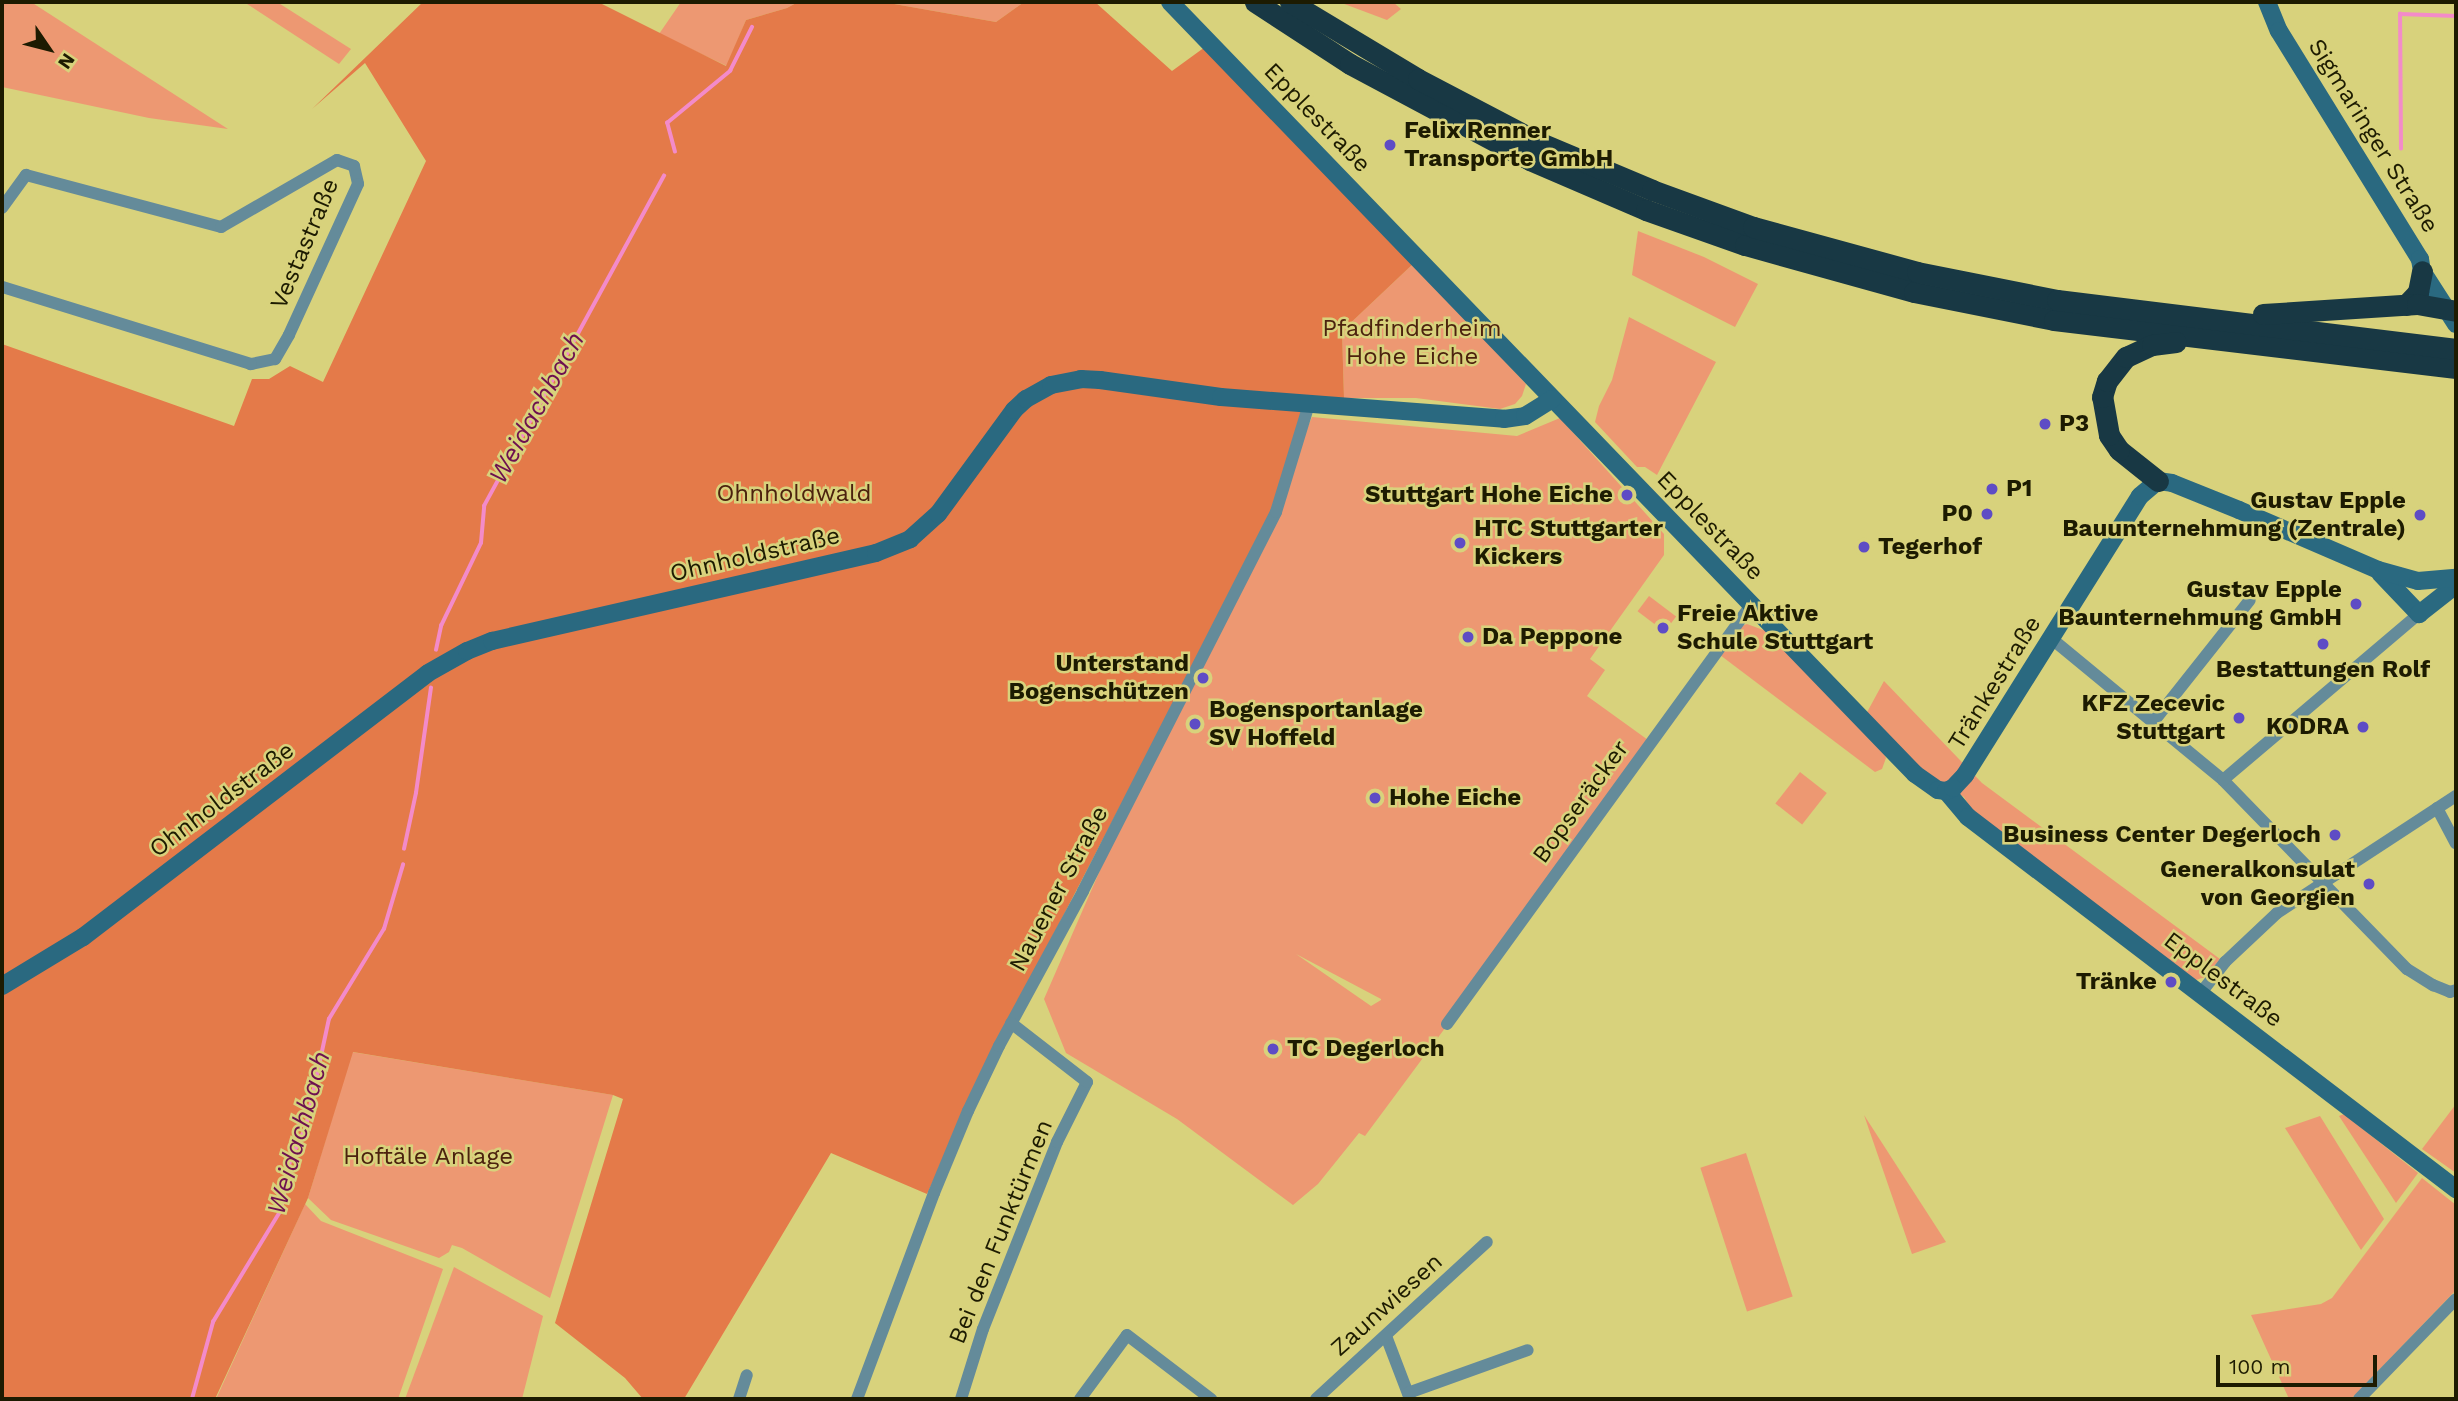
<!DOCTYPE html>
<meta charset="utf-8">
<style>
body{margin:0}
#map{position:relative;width:2458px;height:1401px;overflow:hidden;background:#d8d27c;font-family:"Work Sans",sans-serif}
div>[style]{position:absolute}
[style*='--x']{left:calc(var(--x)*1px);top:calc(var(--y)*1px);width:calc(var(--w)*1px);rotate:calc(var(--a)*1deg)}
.green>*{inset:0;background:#ed9872;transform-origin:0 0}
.forest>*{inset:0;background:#e47a49}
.stream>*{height:3.5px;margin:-1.75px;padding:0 1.75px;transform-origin:1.75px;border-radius:1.75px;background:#f38bc9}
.street>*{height:12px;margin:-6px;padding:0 6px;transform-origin:6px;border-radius:6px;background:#648b9a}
.secondary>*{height:18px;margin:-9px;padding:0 9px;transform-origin:9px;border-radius:9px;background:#2a6980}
.highway>*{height:21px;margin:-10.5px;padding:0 10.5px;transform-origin:10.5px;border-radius:10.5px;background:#183844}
.dots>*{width:19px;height:19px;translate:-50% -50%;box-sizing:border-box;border:4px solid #d8d27c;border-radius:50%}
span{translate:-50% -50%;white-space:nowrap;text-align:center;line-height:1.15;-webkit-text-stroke:5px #d8d27c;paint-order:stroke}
.street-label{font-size:24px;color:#1d1b01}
.poi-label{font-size:24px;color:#1d1b01;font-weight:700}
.left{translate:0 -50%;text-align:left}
.right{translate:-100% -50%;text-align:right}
.park-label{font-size:24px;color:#4c220e}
.water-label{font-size:26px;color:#6d1050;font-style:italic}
.frame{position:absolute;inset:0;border:4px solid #1d1b01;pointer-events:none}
.north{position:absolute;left:14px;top:14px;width:70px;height:70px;-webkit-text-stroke:5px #d8d27c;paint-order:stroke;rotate:125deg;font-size:19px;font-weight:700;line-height:28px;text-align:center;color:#1d1b01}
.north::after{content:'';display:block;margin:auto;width:24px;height:32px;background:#1d1b01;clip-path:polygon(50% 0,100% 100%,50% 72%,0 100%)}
.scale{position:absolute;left:2216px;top:1355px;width:161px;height:32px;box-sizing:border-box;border:4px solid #1d1b01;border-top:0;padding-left:9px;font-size:21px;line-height:24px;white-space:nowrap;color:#1d1b01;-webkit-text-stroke:5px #d8d27c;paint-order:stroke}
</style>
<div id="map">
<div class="green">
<div style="clip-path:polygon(2px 2px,31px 2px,228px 129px,149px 118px,2px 87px)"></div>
<div style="clip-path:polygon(244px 2px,277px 2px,351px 49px,339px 64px)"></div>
<div style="clip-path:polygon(681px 2px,798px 2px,787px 8px,746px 20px,727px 66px,659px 34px)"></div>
<div style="clip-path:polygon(883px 2px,1024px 2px,996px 22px)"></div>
<div style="clip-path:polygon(1339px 2px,1393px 2px,1401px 9px,1387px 20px)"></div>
<div style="clip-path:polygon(1638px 231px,1704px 257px,1758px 284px,1735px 327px,1632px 275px)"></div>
<div style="clip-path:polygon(1414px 263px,1526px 384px,1522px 396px,1515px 404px,1500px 409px,1416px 398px,1344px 398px,1342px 331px)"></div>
<div style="clip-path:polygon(1629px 317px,1716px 362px,1657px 475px,1645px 467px,1637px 467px,1595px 422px,1599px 406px,1612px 380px)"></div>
<div style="clip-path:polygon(evenodd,1312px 417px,1517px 436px,1560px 418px,1664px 534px,1664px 555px,1590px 659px,1605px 670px,1587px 696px,1655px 745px,1365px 1136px,1359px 1133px,1318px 1184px,1293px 1205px,1177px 1119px,1066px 1053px,1044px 999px,1108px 852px,1220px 630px,1312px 417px,1296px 954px,1381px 999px,1381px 1000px,1371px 1006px,1296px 954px)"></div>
<div style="left:1649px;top:596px;width:34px;height:19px;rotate:37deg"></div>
<div style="clip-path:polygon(1747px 624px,1766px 631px,1882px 749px,1886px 758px,1882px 769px,1875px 772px,1720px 655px,1741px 626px)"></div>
<div style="clip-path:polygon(1884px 681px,1982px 783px,2220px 959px,2205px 977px,2196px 980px,1973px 813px,1964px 797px,1923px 772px,1865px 716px)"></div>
<div style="left:1800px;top:772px;width:34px;height:40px;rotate:38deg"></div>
<div style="clip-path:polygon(352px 1052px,613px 1095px,550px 1298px,462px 1248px,452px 1245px,449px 1252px,439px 1258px,331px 1220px,308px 1198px)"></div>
<div style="clip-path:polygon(2456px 1104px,2456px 1173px,2422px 1149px)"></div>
<div style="clip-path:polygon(2344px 1114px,2418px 1173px,2396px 1203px,2339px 1116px)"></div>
<div style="clip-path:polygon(1864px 1115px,1946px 1242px,1912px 1254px)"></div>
<div style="clip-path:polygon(2320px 1116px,2384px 1219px,2361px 1250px,2285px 1128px)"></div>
<div style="left:1746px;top:1153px;width:151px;height:48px;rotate:72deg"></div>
<div style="clip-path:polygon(2422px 1178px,2456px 1205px,2456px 1290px,2351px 1399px,2289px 1399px,2251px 1315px,2321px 1304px,2332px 1298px)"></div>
<div style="clip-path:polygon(305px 1204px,321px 1221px,443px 1269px,398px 1399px,216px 1399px)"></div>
<div style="clip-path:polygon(454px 1267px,543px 1316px,522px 1399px,405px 1399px)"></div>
</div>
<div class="forest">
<div style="clip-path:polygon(423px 2px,598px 2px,726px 66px,746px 20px,787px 8px,798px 2px,883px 2px,996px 22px,1024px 2px,1095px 2px,1172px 71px,1205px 47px,1414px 263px,1342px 331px,1344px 398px,1308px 398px,1267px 523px,1006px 1026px,927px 1194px,831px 1153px,684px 1399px,643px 1399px,625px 1378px,555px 1323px,623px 1099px,613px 1095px,353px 1052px,308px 1198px,215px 1399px,2px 1399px,2px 344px,234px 426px,252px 379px,269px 379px,290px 366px,323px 382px,426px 161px,365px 63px,312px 109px)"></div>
</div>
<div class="stream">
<div style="--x:2401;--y:149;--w:135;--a:-90.4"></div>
<div style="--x:2400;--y:14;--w:56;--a:2"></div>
<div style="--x:675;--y:152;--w:30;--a:-105"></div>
<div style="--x:667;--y:123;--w:82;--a:-39.5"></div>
<div style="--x:730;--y:71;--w:49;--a:-63.4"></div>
<div style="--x:436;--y:650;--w:25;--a:-78"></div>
<div style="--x:441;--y:626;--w:92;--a:-64.3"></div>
<div style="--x:481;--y:543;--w:37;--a:-85"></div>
<div style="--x:484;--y:506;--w:376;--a:-61.4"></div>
<div style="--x:404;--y:849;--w:57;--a:-77.9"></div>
<div style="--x:416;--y:793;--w:106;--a:-81.9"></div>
<div style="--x:192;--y:1399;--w:80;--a:-74.7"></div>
<div style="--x:213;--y:1322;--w:131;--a:-58.7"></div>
<div style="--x:281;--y:1210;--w:50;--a:-79.6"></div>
<div style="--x:290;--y:1161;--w:38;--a:-65"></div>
<div style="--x:306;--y:1126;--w:109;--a:-77.9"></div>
<div style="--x:329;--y:1019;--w:105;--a:-58.6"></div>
<div style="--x:384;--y:929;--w:67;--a:-73.5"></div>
</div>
<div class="street">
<div style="--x:2;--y:208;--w:41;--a:-54"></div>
<div style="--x:26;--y:175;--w:202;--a:14.9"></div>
<div style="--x:221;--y:227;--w:134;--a:-30"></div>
<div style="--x:337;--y:160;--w:18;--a:19"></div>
<div style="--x:354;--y:166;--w:18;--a:77"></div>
<div style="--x:358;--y:184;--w:166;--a:114.6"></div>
<div style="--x:289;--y:335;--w:28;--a:120"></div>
<div style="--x:275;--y:359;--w:25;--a:168"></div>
<div style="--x:251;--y:364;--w:261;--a:-162.8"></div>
<div style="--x:2052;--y:639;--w:222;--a:39.5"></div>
<div style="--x:2223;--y:780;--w:264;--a:45.8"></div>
<div style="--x:2407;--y:969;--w:31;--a:32"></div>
<div style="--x:2433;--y:985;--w:18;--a:22"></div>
<div style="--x:2450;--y:992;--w:6;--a:-18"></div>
<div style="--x:2154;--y:721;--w:154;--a:-51.6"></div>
<div style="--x:2223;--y:780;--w:257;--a:-40.3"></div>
<div style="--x:2437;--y:808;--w:40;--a:62"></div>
<div style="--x:2200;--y:994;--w:41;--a:-52"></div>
<div style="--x:2225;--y:962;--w:71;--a:-43.3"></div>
<div style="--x:2277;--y:913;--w:214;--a:-33.2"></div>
<div style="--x:1447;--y:1024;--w:518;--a:-54.04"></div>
<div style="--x:1386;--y:1336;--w:67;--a:69.1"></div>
<div style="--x:1408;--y:1393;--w:127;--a:-19.7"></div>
<div style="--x:739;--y:1399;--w:25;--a:-72"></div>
<div style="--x:857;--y:1399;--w:220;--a:-69.5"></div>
<div style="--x:934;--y:1193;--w:89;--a:-67.5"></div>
<div style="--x:968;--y:1111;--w:72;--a:-64.5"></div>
<div style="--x:999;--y:1046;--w:176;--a:-61.5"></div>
<div style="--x:1083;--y:891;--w:425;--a:-63"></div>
<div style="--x:1276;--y:512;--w:113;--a:-73"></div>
<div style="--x:961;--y:1399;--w:73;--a:-72.6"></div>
<div style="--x:983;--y:1329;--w:201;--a:-68.4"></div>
<div style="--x:1057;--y:1142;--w:67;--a:-63.4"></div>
<div style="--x:1087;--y:1082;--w:96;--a:-142.2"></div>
<div style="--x:1080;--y:1399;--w:79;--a:-53.7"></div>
<div style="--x:1127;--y:1335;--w:106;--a:37.3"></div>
<div style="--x:1316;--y:1399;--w:232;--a:-42.6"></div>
<div style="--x:2359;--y:1399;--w:139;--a:-45.9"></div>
</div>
<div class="secondary">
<div style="--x:1170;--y:2;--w:1073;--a:46.02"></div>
<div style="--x:1915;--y:774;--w:28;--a:35"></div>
<div style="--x:1938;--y:790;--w:8;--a:7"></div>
<div style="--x:1946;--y:791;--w:34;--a:50"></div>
<div style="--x:1968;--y:817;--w:614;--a:37.32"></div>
<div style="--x:2267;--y:2;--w:31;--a:68"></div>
<div style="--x:2279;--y:31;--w:268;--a:58.3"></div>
<div style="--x:2420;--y:259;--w:12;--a:81"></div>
<div style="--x:2422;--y:271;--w:63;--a:57.3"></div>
<div style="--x:2380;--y:573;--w:57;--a:46.4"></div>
<div style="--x:2419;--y:614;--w:47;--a:-38.1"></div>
<div style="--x:1946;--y:791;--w:8;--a:-23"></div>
<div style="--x:1953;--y:788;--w:18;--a:-47"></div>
<div style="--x:1965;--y:775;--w:329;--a:-57.9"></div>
<div style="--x:2140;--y:496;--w:23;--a:-40"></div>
<div style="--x:2158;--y:481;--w:14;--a:8"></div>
<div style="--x:2172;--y:483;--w:72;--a:21.9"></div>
<div style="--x:2239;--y:510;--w:151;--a:23.3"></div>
<div style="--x:2378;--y:570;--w:41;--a:15.4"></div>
<div style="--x:2418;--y:581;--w:38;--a:-5"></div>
<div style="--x:2;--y:986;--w:95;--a:-31.2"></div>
<div style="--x:83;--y:937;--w:434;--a:-37.4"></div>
<div style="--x:428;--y:673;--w:45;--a:-29.4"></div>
<div style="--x:467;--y:651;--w:27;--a:-22"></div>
<div style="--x:492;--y:641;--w:394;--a:-12.9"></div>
<div style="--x:876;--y:553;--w:37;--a:-22"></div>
<div style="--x:910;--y:539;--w:38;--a:-42"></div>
<div style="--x:938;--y:514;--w:129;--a:-53.8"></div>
<div style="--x:1014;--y:410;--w:16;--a:-43"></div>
<div style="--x:1026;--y:399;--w:29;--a:-29"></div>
<div style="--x:1051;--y:385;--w:31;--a:-11"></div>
<div style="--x:1081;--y:379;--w:19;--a:3"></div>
<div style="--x:1100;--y:380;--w:122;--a:8"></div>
<div style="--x:1221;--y:397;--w:284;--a:4.4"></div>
<div style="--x:1504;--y:419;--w:21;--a:-8"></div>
<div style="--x:1525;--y:416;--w:32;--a:-32"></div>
</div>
<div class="highway">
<div style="--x:1255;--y:2;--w:113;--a:33.1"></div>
<div style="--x:1350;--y:64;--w:204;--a:28.1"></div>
<div style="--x:1530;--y:160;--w:126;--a:23.3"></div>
<div style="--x:1646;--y:210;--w:105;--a:19.5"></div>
<div style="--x:1745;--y:245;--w:175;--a:15.5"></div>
<div style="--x:1914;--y:292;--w:143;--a:11.3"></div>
<div style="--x:2054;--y:320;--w:405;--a:6.8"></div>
<div style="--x:1290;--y:2;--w:149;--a:31"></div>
<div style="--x:1418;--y:79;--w:136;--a:27.7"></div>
<div style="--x:1538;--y:142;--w:124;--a:22.8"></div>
<div style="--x:1652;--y:190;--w:108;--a:20.1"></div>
<div style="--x:1753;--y:227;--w:170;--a:15.3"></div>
<div style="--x:1917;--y:272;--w:143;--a:11.3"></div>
<div style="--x:2057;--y:300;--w:402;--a:7"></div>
<div style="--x:2406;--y:305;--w:18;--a:-47"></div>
<div style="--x:2418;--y:292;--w:21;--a:-79"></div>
<div style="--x:2263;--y:314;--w:154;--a:-3.7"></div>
<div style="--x:2417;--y:304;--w:40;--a:10"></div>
<div style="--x:2158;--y:481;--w:50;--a:-141.5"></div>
<div style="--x:2119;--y:450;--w:18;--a:-124"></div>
<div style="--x:2109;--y:435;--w:39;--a:-100"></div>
<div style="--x:2102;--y:397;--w:17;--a:-73"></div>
<div style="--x:2107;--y:381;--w:31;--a:-52"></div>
<div style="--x:2126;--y:357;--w:29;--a:-25"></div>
<div style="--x:2152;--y:345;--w:24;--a:-7"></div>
</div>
<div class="dots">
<div style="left:1390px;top:145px;background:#5e4cc5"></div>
<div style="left:2045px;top:424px;background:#5e4cc5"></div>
<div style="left:1992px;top:489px;background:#5e4cc5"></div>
<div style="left:1627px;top:495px;background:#5e4cc5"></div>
<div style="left:1987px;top:514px;background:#5e4cc5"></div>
<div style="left:2420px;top:515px;background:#5e4cc5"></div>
<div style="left:1460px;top:543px;background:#5e4cc5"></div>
<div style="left:1864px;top:547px;background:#5e4cc5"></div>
<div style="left:2356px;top:604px;background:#5e4cc5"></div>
<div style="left:1663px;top:628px;background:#5e4cc5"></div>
<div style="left:1468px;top:637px;background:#5e4cc5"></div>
<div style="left:2323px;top:644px;background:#5e4cc5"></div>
<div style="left:1203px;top:678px;background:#5e4cc5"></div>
<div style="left:2239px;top:718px;background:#5e4cc5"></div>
<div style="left:1195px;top:724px;background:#5e4cc5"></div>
<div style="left:2363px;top:727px;background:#5e4cc5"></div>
<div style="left:1375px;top:798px;background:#5e4cc5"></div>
<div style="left:2335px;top:835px;background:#5e4cc5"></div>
<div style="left:2369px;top:884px;background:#5e4cc5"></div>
<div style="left:2171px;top:982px;background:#5e4cc5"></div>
<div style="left:1273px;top:1049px;background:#5e4cc5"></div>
</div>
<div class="street-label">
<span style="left:1317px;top:118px;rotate:46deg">Epplestraße</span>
<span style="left:2373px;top:136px;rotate:58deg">Sigmaringer Straße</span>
<span style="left:305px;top:244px;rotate:-67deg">Vestastraße</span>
<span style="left:1710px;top:526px;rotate:46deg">Epplestraße</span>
<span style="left:755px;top:555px;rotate:-13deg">Ohnholdstraße</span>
<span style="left:1995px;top:683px;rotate:-58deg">Tränkestraße</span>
<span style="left:222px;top:800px;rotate:-37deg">Ohnholdstraße</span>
<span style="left:1581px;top:802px;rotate:-54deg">Bopseräcker</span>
<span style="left:1059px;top:889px;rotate:-62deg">Nauener Straße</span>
<span style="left:2223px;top:980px;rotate:37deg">Epplestraße</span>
<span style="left:1001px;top:1232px;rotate:-68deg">Bei den Funktürmen</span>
<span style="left:1387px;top:1305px;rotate:-42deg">Zaunwiesen</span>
</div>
<div class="poi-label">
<span class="left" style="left:1404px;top:145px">Felix Renner<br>Transporte GmbH</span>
<span class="left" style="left:2059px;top:424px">P3</span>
<span class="left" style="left:2006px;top:489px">P1</span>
<span class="right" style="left:1613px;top:495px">Stuttgart Hohe Eiche</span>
<span class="right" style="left:2406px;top:515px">Gustav Epple<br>Bauunternehmung (Zentrale)</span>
<span class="right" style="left:1973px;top:514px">P0</span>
<span class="left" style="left:1474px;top:543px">HTC Stuttgarter<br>Kickers</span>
<span class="left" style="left:1878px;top:547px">Tegerhof</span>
<span class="right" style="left:2342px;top:604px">Gustav Epple<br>Baunternehmung GmbH</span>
<span class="left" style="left:1677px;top:628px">Freie Aktive<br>Schule Stuttgart</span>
<span class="left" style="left:1482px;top:637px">Da Peppone</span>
<span class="right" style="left:1189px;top:678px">Unterstand<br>Bogenschützen</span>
<span style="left:2323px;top:670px">Bestattungen Rolf</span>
<span class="right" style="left:2225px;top:718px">KFZ Zecevic<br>Stuttgart</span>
<span class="left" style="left:1209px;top:724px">Bogensportanlage<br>SV Hoffeld</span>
<span class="right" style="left:2349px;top:727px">KODRA</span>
<span class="left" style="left:1389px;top:798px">Hohe Eiche</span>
<span class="right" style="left:2321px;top:835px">Business Center Degerloch</span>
<span class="right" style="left:2355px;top:884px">Generalkonsulat<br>von Georgien</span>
<span class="right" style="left:2157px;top:982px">Tränke</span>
<span class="left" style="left:1287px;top:1049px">TC Degerloch</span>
</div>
<div class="park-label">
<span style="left:1412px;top:343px">Pfadfinderheim<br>Hohe Eiche</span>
<span style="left:794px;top:494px">Ohnholdwald</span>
<span style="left:428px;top:1157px">Hoftäle Anlage</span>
</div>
<div class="water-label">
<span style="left:537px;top:408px;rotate:-61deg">Weidachbach</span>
<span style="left:299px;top:1133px;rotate:-74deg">Weidachbach</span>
</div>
<div class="frame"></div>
<div class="north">N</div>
<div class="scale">100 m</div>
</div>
